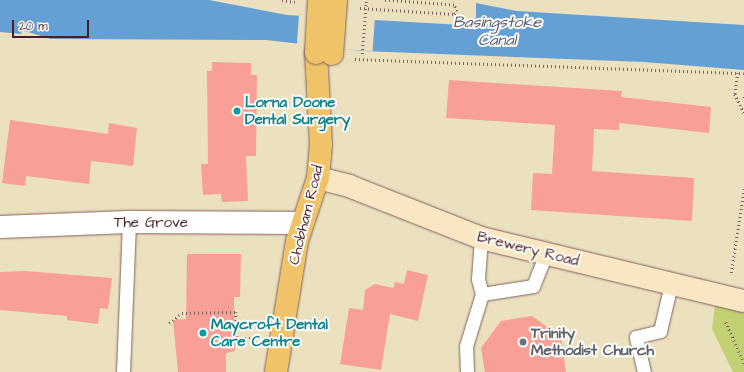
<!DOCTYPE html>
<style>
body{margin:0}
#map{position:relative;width:744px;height:372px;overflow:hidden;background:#ebe1bf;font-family:"Architects Daughter",sans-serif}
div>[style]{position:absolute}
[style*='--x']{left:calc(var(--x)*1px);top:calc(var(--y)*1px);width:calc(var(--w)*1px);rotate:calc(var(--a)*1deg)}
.green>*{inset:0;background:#c0d072}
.water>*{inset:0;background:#65a0d5}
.pier>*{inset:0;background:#ebe1bf;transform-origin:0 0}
.building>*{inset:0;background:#f8a096}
.path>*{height:2.5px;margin-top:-1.25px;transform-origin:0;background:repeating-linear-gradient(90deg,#82635f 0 1px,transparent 0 4px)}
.roads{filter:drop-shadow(0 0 1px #82635f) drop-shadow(0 0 1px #82635f)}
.lane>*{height:13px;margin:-6.5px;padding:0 6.5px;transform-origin:6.5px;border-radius:6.5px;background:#fff}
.street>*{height:22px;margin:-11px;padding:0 11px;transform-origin:11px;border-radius:11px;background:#fff}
.secondary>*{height:22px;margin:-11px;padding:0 11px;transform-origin:11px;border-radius:11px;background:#f9e7c3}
.primary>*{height:22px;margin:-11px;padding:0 11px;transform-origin:11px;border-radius:11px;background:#f0c369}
.path-bridge>*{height:2.5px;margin-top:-1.25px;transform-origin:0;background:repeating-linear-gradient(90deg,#82635f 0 1px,transparent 0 4px)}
.bridges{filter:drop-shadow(0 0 1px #82635f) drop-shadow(0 0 1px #82635f)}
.primary-bridge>*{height:22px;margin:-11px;padding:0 11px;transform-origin:11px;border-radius:11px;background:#f0c369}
.dots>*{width:11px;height:11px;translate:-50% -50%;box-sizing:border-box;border:2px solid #fdfcf7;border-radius:50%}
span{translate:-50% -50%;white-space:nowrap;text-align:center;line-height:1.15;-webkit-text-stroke:4px #fdfcf7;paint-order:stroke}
.culture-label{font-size:15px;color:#0d838f;font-weight:700}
.left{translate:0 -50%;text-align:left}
.street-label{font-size:15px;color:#4a1f2b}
.worship-label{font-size:15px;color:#5b616d;font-weight:700}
.water-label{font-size:16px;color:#565977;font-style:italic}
.scale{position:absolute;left:12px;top:20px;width:77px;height:18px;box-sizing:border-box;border:2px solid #4a1f2b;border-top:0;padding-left:5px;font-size:12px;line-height:14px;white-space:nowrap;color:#4a1f2b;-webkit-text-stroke:3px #fdfcf7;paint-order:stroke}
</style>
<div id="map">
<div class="green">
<div style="clip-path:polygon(715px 305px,744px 310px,744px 372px,733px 372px,712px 329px)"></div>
</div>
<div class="water">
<div style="clip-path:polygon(0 0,209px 0,287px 15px,462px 25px,476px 18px,476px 3px,517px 11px,744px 25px,744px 70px,644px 62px,362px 51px,266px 40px,50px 39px,22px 30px,21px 34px,0 32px)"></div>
</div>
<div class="pier">
<div style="left:299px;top:14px;width:76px;height:32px;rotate:4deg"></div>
</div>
<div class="building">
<div style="clip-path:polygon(212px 62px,251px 63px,251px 75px,257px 75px,256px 156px,246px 156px,248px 201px,222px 202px,221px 194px,203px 195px,201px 164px,208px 164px,207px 71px,212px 71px)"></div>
<div style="clip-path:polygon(449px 80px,622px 91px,621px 97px,711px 107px,709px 133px,619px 123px,619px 130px,594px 129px,592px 171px,694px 178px,692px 221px,531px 210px,533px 173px,552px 174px,555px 125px,446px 118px)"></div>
<div style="clip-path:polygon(10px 120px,108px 134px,109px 123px,137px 128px,133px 166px,91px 161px,89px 184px,26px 176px,25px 186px,2px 183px)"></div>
<div style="clip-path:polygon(187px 254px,241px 254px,240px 297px,234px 297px,235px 351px,226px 353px,226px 372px,178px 372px,173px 320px,186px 319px)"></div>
<div style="clip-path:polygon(407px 270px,428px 275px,418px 321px,390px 314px,381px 370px,340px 364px,349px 308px,363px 310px,365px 290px,375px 284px,393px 288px,395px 282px,404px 284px)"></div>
<div style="clip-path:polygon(25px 271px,112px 278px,108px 309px,100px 308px,98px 324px,67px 320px,67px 316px,0 310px,0 272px)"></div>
<div style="clip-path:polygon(532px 316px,561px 337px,566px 372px,485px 372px,481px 348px,501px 321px)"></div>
</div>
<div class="path">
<div style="--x:282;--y:0;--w:13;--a:9"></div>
<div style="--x:366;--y:3;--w:3;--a:-90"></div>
<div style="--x:360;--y:8;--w:94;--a:3.7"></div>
<div style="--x:454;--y:14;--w:4;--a:-45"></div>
<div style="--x:457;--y:11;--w:7;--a:-117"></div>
<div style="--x:454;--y:5;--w:71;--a:-176"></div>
<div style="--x:355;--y:59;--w:389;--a:2.1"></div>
<div style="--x:738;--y:73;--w:21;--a:98"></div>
<div style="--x:735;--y:94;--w:21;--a:65"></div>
<div style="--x:744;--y:97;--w:2;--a:90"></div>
<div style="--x:731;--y:273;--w:85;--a:-81.2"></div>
<div style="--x:726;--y:322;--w:45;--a:66.3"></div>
<div style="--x:169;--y:323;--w:16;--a:-38"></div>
<div style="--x:182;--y:313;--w:54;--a:-1.1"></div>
<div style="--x:236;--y:312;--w:25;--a:88"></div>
<div style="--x:233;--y:338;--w:24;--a:0"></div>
</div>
<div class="roads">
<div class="lane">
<div style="--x:482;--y:294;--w:52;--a:-8.9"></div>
<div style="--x:533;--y:286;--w:35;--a:-68"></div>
<div style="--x:123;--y:372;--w:150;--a:-87.7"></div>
<div style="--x:467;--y:372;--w:26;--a:-92"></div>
<div style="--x:466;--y:346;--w:54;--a:-72.9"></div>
<div style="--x:482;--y:294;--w:16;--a:-105"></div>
<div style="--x:478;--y:279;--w:41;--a:-85.8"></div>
<div style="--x:644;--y:372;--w:36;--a:-103"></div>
<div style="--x:636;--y:337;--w:25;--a:-14"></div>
<div style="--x:660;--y:331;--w:48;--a:-76.8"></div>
</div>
<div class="street">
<div style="--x:0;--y:227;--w:129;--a:-2.2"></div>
<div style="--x:129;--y:222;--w:173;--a:0.3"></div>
</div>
<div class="secondary">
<div style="--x:318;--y:178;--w:32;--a:14"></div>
<div style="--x:349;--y:186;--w:142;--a:21.5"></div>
<div style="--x:481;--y:238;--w:270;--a:13.5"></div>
</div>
<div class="primary">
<div style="--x:276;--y:372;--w:133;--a:-80.9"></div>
<div style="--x:297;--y:241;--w:66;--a:-71.6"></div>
<div style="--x:318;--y:178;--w:33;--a:-85"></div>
<div style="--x:321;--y:145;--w:92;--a:-93.1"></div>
</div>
</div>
<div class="path-bridge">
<div style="--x:362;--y:54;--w:51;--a:-85.5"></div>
</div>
<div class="bridges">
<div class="primary-bridge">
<div style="--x:316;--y:53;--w:53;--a:-86.8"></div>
<div style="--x:332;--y:54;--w:54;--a:-85.8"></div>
</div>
</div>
<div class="dots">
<div style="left:237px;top:111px;background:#0f9aa8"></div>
<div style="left:203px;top:333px;background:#0f9aa8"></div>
<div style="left:523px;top:342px;background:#6b7280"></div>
</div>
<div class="culture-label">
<span class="left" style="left:245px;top:111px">Lorna Doone<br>Dental Surgery</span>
<span class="left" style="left:211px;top:333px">Maycroft Dental<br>Care Centre</span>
</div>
<div class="street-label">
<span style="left:306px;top:215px;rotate:-76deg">Chobham Road</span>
<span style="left:151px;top:223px">The Grove</span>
<span style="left:528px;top:249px;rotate:14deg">Brewery Road</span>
</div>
<div class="worship-label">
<span class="left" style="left:531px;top:342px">Trinity<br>Methodist Church</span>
</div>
<div class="water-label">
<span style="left:497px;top:31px">Basingstoke<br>Canal</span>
</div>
<div class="scale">20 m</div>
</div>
